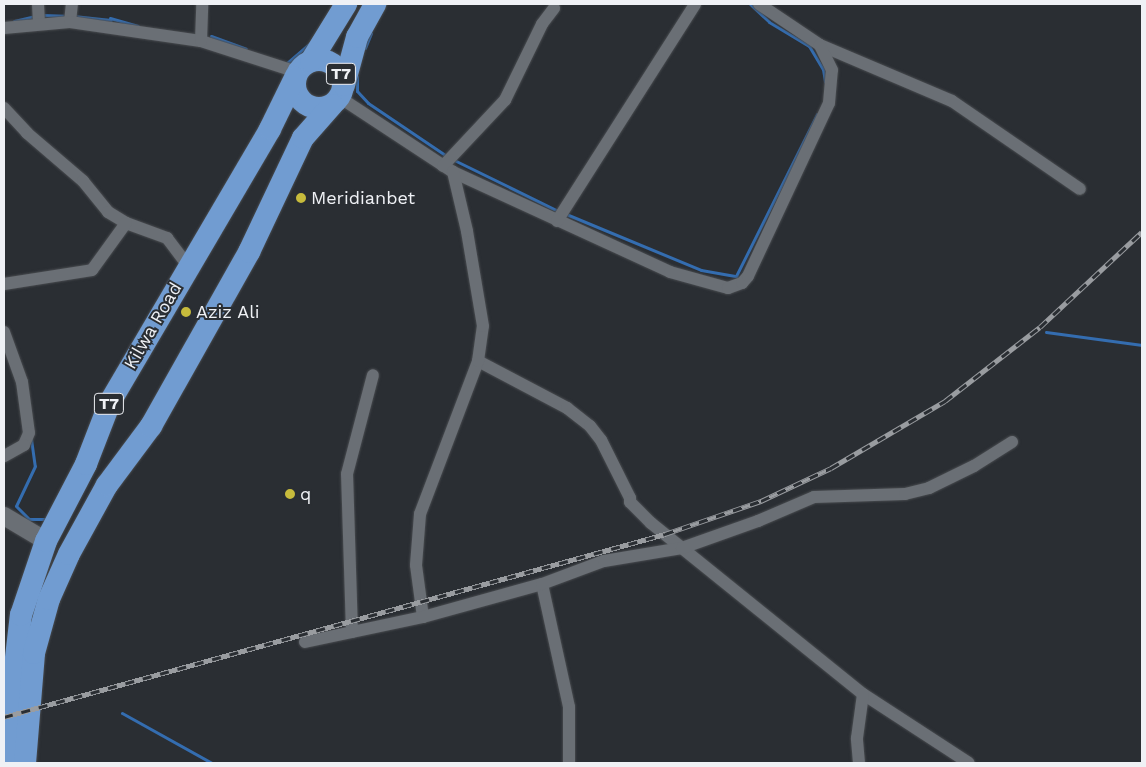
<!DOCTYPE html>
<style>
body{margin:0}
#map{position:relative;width:1146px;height:767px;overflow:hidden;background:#2a2e33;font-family:"Work Sans",sans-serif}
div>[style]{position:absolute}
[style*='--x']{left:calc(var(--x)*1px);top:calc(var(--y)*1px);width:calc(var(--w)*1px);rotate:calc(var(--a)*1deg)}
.stream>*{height:3px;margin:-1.5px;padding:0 1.5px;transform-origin:1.5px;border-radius:1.5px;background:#346db0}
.roads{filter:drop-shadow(0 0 1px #484b4f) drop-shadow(0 0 1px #484b4f)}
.street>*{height:12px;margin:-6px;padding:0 6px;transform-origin:6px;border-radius:6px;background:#6a6f75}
.secondary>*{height:18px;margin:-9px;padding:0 9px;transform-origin:9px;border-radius:9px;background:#6a6f75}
.highway>*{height:22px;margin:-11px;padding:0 11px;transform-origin:11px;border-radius:11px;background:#719cd1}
.highway>.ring{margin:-11px;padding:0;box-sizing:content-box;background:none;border:22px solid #719cd1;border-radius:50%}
.rail>*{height:5px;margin-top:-2.5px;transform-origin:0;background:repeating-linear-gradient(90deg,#2a2e33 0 9px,#999ca0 0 18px);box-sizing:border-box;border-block:1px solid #999ca0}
.dots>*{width:14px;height:14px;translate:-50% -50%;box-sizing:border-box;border:2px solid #2a2e33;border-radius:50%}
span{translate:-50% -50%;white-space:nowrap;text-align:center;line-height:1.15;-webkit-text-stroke:4px #2a2e33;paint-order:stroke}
.shield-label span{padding:1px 4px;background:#2a2e33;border:1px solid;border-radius:4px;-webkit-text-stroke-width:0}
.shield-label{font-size:16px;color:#eff1f5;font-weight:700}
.poi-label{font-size:18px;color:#eff1f5}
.left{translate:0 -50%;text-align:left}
.street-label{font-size:18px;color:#eff1f5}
.frame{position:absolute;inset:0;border:5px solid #eff1f5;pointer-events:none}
</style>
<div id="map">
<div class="stream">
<div style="--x:750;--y:4;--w:26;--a:43"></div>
<div style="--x:769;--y:22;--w:47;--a:31"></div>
<div style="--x:809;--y:46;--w:27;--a:59"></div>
<div style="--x:823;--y:69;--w:13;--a:81"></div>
<div style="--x:41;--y:15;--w:23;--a:2"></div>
<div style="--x:73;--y:16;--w:38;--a:6"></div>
<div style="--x:110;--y:18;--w:29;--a:16"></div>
<div style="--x:14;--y:21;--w:22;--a:-13"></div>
<div style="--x:211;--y:36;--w:37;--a:20"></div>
<div style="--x:365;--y:48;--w:16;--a:-68"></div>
<div style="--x:287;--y:63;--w:30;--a:-41"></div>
<div style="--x:357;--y:76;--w:15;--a:90"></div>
<div style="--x:357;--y:91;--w:16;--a:47"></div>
<div style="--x:368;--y:103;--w:97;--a:34"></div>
<div style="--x:454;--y:160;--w:116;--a:26.1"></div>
<div style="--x:566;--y:214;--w:146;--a:22.5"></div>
<div style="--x:701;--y:270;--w:36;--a:10"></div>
<div style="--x:736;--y:276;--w:181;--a:-63.4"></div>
<div style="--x:1046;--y:332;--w:97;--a:7.7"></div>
<div style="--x:31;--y:439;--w:27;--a:82"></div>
<div style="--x:35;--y:466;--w:44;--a:115.4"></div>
<div style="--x:16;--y:506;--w:18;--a:45"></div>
<div style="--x:29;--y:519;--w:19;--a:0"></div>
<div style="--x:122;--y:713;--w:103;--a:29.1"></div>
</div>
<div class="roads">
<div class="street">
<div style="--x:38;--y:4;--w:19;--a:87"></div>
<div style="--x:759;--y:4;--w:73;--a:33.9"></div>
<div style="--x:820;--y:45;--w:143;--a:23"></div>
<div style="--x:952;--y:101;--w:155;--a:34.5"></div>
<div style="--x:70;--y:22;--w:18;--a:-84"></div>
<div style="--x:4;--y:28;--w:66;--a:-5.2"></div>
<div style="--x:70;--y:22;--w:132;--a:8.3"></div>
<div style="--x:201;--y:41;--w:101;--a:17.9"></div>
<div style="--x:201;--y:41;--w:37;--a:-88"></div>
<div style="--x:339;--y:97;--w:136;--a:33.3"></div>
<div style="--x:453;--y:172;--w:239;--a:24.7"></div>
<div style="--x:670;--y:272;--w:60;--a:15.4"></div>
<div style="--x:728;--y:288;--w:15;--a:-20"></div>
<div style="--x:742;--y:283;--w:9;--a:-49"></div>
<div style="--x:748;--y:276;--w:191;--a:-64.9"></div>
<div style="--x:829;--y:103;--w:33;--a:-85"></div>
<div style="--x:832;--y:70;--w:28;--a:-116"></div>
<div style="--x:4;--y:108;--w:34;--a:47"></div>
<div style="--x:27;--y:133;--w:74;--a:40.6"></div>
<div style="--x:83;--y:181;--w:40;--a:51"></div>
<div style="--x:108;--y:212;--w:21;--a:31"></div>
<div style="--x:126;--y:223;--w:44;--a:20.1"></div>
<div style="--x:167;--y:238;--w:35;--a:53"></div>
<div style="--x:443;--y:166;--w:91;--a:-46.8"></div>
<div style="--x:505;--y:100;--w:85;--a:-64"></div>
<div style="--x:542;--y:24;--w:20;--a:-53"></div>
<div style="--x:557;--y:221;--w:257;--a:-57.5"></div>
<div style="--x:4;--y:284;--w:89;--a:-9"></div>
<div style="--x:92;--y:270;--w:58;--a:-54.1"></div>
<div style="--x:4;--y:332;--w:53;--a:70.2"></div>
<div style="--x:22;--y:382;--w:51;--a:82.2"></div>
<div style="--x:29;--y:433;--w:13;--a:113"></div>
<div style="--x:24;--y:445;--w:23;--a:151"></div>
<div style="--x:478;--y:361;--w:101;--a:27.8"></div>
<div style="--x:567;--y:408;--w:29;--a:38"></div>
<div style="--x:590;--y:426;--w:18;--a:52"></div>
<div style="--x:601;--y:440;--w:65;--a:63.4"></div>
<div style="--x:630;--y:498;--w:4;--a:90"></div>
<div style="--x:630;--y:502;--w:30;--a:45"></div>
<div style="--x:651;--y:523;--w:272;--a:38.9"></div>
<div style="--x:863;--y:694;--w:126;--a:33.1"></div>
<div style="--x:542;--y:584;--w:126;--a:77.6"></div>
<div style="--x:569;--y:707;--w:56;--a:90"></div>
<div style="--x:423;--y:617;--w:52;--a:-97.7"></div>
<div style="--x:416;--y:565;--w:51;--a:-85.5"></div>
<div style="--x:420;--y:514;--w:164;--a:-69.2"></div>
<div style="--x:478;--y:361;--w:35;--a:-82"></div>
<div style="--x:483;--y:326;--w:96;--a:-99.6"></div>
<div style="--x:467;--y:231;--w:61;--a:-103.3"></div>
<div style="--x:352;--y:632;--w:158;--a:-91.8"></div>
<div style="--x:347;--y:474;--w:102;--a:-75.3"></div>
<div style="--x:305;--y:642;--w:121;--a:-12"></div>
<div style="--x:423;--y:617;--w:123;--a:-15.5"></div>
<div style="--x:542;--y:584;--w:66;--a:-20.4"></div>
<div style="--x:604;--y:561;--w:79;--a:-9.5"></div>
<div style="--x:682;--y:548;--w:81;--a:-19.6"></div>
<div style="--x:758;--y:521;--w:61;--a:-23.2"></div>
<div style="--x:814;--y:497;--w:91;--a:-1.9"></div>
<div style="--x:905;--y:494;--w:25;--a:-14"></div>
<div style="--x:929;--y:488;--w:50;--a:-26.1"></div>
<div style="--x:974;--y:466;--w:45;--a:-32.3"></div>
<div style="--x:859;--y:763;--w:25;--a:-95"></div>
<div style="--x:857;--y:738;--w:44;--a:-82.2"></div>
</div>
<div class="secondary">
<div style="--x:4;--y:516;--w:49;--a:30.8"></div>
</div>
<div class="highway">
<div class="ring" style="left:295px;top:60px;width:26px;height:26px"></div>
<div style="--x:311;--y:61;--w:67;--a:-58.4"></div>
<div style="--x:344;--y:85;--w:50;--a:-74.8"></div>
<div style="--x:357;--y:37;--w:38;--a:-61"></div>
<div style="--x:4;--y:761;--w:147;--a:-83.4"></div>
<div style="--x:21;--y:615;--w:78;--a:-71.3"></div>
<div style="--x:46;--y:541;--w:87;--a:-62.5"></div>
<div style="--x:86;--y:464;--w:66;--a:-68.8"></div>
<div style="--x:110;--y:402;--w:316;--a:-59.6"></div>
<div style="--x:270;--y:129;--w:57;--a:-63.9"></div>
<div style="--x:25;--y:763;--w:110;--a:-85.3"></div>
<div style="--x:34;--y:653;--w:56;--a:-74.5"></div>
<div style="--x:49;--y:599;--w:49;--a:-66"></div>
<div style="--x:69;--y:554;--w:79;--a:-61.2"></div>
<div style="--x:107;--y:485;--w:74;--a:-53.3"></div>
<div style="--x:151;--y:426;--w:200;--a:-60.6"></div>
<div style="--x:249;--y:252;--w:126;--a:-64.7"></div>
<div style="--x:303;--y:138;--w:44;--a:-48.7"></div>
</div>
</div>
<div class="rail">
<div style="--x:4;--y:717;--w:686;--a:-15.47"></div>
<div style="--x:665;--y:534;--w:102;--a:-19"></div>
<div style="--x:761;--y:501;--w:77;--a:-25.2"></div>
<div style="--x:831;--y:468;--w:132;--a:-30.4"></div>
<div style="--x:945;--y:401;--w:120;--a:-37.9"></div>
<div style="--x:1040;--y:327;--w:139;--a:-43"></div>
</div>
<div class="dots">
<div style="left:301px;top:198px;background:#c7bb3c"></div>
<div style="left:186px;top:312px;background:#c7bb3c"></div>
<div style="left:290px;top:494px;background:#c7bb3c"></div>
</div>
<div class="shield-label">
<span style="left:341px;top:74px">T7</span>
<span style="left:109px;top:404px">T7</span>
</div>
<div class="poi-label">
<span class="left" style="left:311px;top:198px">Meridianbet</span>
<span class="left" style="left:196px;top:312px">Aziz Ali</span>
<span class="left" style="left:300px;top:494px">q</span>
</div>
<div class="street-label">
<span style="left:153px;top:326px;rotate:-60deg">Kilwa Road</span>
</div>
<div class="frame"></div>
</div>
